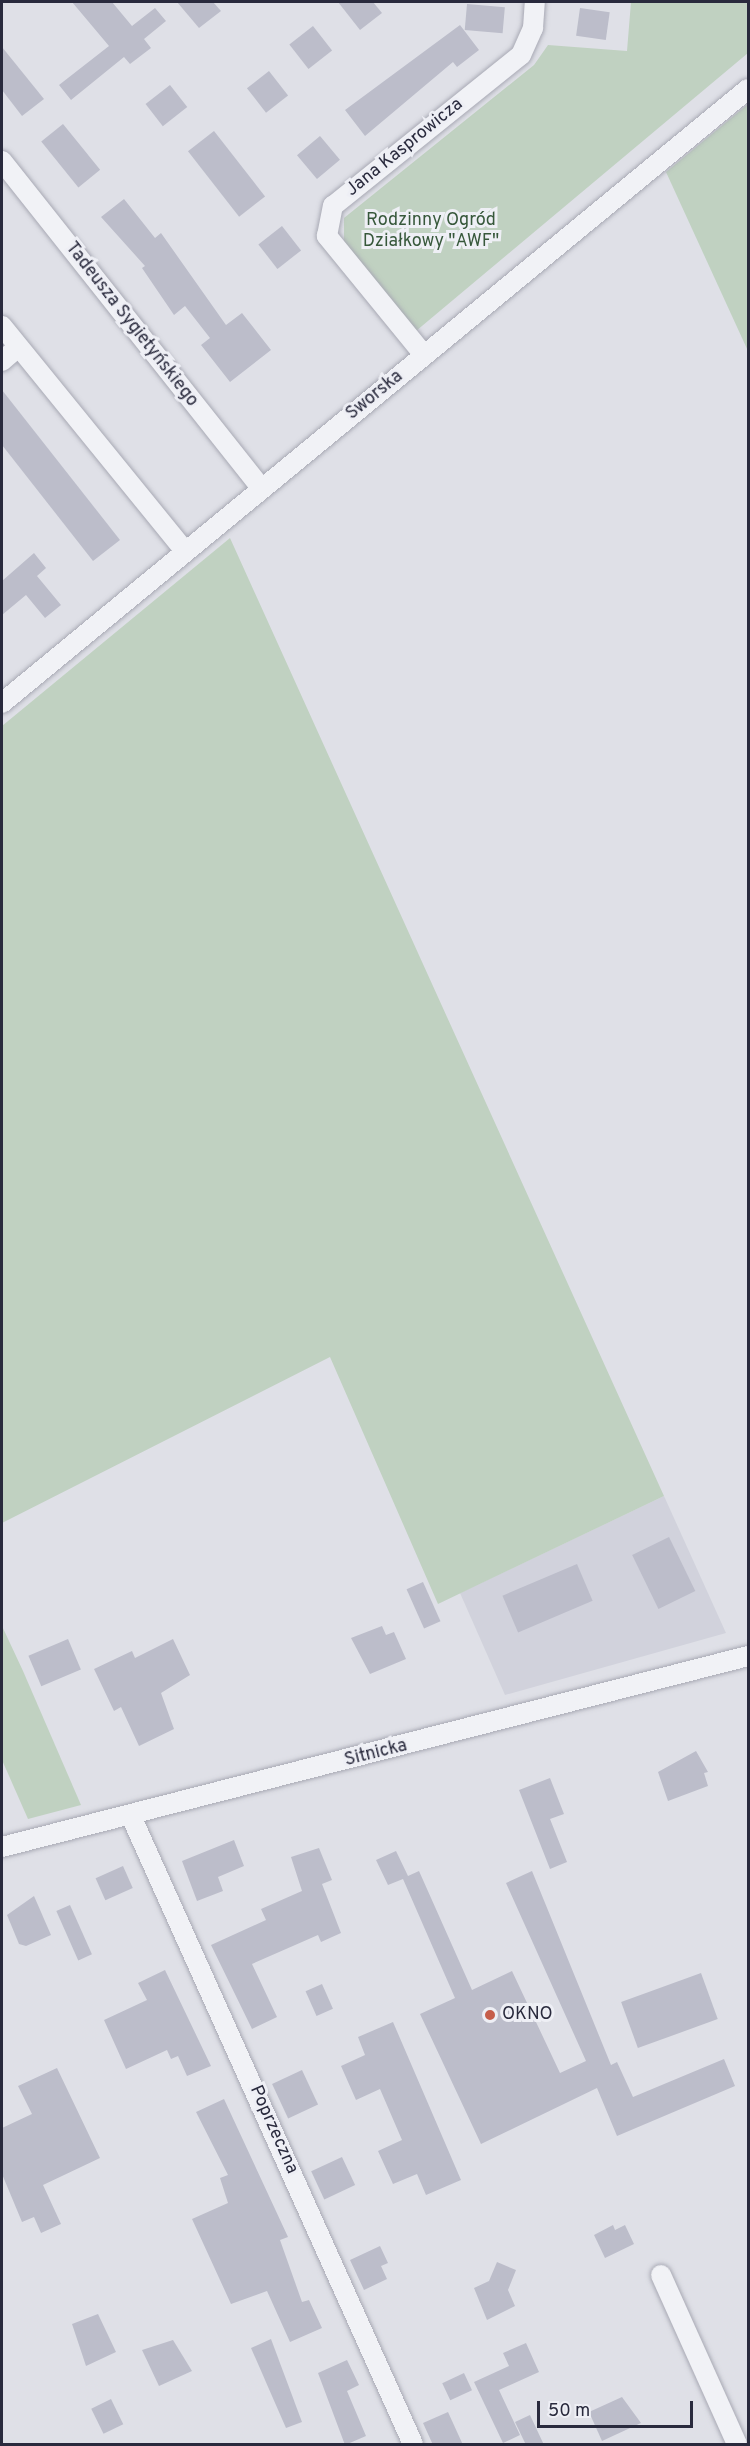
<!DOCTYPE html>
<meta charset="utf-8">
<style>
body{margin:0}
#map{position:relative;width:750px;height:2446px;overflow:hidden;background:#dfe0e7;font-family:Overpass,sans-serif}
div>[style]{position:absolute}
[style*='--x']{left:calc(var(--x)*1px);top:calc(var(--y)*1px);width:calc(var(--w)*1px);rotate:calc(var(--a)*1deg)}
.built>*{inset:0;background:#d1d2dc}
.green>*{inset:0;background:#c0d1c1}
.building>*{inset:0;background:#bcbdca;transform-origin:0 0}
.roads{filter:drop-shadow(0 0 2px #a8a9b4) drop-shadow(0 0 2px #a8a9b4)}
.minor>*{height:20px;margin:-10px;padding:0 10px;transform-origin:10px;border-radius:10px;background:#f1f2f6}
.dots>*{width:16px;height:16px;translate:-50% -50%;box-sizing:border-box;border:3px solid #eeeff5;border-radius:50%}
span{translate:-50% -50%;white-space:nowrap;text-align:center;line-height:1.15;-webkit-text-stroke:6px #eeeff5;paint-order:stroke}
.street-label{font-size:18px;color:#292a3d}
.park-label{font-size:18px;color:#37583b}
.poi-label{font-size:18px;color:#292a3d}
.left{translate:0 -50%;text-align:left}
.frame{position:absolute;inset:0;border:3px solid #292a3d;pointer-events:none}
.scale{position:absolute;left:537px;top:2401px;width:156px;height:27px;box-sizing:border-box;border:3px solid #292a3d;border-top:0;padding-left:8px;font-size:18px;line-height:21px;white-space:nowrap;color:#292a3d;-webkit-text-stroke:4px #eeeff5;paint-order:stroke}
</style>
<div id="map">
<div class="built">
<div style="clip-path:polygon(664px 1496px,726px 1633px,505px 1695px,460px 1593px)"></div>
</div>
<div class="green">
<div style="clip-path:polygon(631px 2px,748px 2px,748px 53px,416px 331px,344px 241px,344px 218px,534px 65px,548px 45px,627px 51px)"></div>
<div style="clip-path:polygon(748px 104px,748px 351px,666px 172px)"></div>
<div style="clip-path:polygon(230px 538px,664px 1496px,438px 1604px,330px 1357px,2px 1523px,2px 726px)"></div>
<div style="clip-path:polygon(2px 1626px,23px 1671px,81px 1805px,28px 1819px,2px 1760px)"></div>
</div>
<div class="building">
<div style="clip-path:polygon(72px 2px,112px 2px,132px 26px,155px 8px,166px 21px,144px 39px,151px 48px,130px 64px,124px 57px,71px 100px,59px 85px,109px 46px)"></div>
<div style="clip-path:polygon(177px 2px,213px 2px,221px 11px,199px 28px)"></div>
<div style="clip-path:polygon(338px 2px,373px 2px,382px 13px,360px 30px)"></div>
<div style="left:467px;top:4px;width:38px;height:26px;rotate:5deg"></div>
<div style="left:580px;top:8px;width:30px;height:28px;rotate:8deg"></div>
<div style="clip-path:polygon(460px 25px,479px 50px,457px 67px,453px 62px,365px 136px,345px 110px)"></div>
<div style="left:313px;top:26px;width:31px;height:30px;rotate:52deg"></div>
<div style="clip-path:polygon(2px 47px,44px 99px,22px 116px,2px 90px)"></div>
<div style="left:269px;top:71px;width:31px;height:28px;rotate:52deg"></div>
<div style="left:170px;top:85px;width:28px;height:31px;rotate:52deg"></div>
<div style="left:63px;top:124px;width:59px;height:28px;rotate:51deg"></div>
<div style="left:214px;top:131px;width:83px;height:33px;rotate:52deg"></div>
<div style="left:320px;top:136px;width:31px;height:30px;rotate:50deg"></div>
<div style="clip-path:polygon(124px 199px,155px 238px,161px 233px,226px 325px,242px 313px,271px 350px,230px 382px,201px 345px,210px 338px,185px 306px,174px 315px,142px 268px,145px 266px,101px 217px)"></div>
<div style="left:282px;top:226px;width:31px;height:30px;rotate:52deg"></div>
<div style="clip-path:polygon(2px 390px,120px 540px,93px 561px,2px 445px)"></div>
<div style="clip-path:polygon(34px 553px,46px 568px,37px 576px,61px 605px,45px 618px,26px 595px,2px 615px,2px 581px)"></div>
<div style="left:669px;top:1537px;width:60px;height:41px;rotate:64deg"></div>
<div style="left:577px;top:1564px;width:40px;height:81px;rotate:67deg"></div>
<div style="left:423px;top:1582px;width:43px;height:18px;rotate:66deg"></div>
<div style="clip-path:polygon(382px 1626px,386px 1635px,394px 1632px,406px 1659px,370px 1674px,351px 1638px)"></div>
<div style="left:68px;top:1639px;width:33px;height:43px;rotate:67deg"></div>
<div style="clip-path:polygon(173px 1639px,190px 1675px,161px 1693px,174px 1729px,139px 1746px,121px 1707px,114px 1711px,94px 1669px,132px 1651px,135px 1658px)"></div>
<div style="clip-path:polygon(696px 1751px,708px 1772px,704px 1773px,708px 1786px,668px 1801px,658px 1772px)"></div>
<div style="clip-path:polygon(550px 1778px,564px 1814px,550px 1819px,567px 1862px,550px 1869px,519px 1790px)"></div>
<div style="clip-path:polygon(234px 1840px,244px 1866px,218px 1877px,223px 1891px,197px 1901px,182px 1861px)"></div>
<div style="clip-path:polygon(319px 1848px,332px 1880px,322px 1884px,341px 1933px,321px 1942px,318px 1935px,252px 1964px,277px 2017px,252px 2029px,211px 1945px,266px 1920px,261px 1909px,302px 1891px,291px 1857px)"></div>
<div style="clip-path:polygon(396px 1851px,408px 1876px,419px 1871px,472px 1990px,512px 1971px,560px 2073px,586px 2061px,506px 1883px,532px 1871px,611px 2065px,617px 2062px,633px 2097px,724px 2059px,735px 2086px,617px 2136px,597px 2088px,481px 2144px,420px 2014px,455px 1998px,403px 1879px,388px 1885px,376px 1860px)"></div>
<div style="left:123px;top:1866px;width:24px;height:30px;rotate:66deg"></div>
<div style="clip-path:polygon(34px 1896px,51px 1935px,26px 1946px,19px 1944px,7px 1915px)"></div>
<div style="left:70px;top:1905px;width:54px;height:15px;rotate:66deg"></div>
<div style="clip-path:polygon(165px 1970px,211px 2066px,187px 2076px,178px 2056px,171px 2059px,167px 2050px,126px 2069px,104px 2020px,147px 2000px,138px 1983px)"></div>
<div style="left:701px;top:1973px;width:49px;height:85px;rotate:70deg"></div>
<div style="left:322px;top:1984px;width:27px;height:18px;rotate:66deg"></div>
<div style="clip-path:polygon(393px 2022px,461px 2180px,426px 2195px,417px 2174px,393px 2184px,378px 2151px,402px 2140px,380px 2089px,356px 2100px,341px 2066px,365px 2055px,358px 2037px)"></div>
<div style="clip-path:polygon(57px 2068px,100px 2158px,43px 2185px,61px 2224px,41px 2233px,34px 2217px,22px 2222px,2px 2174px,2px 2128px,32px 2114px,18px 2086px)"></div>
<div style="left:302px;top:2070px;width:38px;height:33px;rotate:65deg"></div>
<div style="clip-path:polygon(224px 2099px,288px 2237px,280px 2240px,302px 2302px,309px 2300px,322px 2328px,290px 2342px,267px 2291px,231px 2304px,192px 2219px,228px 2203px,220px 2178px,228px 2175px,196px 2112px)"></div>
<div style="left:342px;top:2157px;width:31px;height:34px;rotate:65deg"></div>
<div style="clip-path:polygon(613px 2225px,615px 2230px,625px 2225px,634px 2244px,605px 2258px,594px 2235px)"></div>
<div style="clip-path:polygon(380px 2246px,388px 2263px,381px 2266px,387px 2279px,364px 2290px,350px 2260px)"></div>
<div style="clip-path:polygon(497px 2262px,516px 2270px,508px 2290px,515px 2306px,487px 2320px,474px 2288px,489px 2281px)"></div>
<div style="clip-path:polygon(98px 2314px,116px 2352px,86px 2366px,72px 2324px)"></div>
<div style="clip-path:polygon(271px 2339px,302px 2422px,286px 2428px,251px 2348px)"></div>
<div style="clip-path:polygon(173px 2340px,192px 2371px,159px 2386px,142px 2350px)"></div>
<div style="clip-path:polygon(526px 2343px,539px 2372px,499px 2390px,520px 2435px,503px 2443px,474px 2382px,509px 2366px,503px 2353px)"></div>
<div style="clip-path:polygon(347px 2360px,359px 2385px,347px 2391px,366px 2436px,345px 2445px,318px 2373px)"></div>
<div style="left:464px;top:2373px;width:19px;height:24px;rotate:65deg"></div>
<div style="clip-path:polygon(622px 2397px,641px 2423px,602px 2441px,589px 2412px)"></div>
<div style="left:111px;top:2399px;width:28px;height:22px;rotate:64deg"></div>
<div style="clip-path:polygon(448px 2412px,463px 2445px,433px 2445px,423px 2423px)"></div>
<div style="clip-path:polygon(530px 2415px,544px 2445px,526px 2445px,515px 2422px)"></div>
</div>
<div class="roads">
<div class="minor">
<div style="--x:2;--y:161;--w:417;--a:51.6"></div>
<div style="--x:2;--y:326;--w:290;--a:50.9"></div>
<div style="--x:424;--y:355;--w:154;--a:-129.2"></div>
<div style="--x:327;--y:236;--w:31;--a:-79"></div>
<div style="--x:333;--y:206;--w:241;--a:-38.8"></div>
<div style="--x:521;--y:55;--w:30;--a:-66"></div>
<div style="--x:533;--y:28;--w:26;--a:-86"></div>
<div style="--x:2;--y:361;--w:21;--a:-41"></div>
<div style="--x:2;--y:703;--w:966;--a:-39.46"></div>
<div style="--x:131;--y:1816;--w:688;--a:65.82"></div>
<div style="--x:2;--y:1847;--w:770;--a:-14.36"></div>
<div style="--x:661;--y:2275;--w:185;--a:65.8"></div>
</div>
</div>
<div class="dots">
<div style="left:490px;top:2015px;background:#c65e4b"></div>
</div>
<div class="street-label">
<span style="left:405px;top:148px;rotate:-39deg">Jana Kasprowicza</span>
<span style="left:131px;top:325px;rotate:52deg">Tadeusza Sygietyńskiego</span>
<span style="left:375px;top:396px;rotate:-39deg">Sworska</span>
<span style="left:376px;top:1754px;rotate:-14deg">Sitnicka</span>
<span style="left:273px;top:2130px;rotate:66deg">Poprzeczna</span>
</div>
<div class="park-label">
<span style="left:431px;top:232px">Rodzinny Ogród<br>Działkowy "AWF"</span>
</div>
<div class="poi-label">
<span class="left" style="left:502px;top:2015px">OKNO</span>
</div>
<div class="frame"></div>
<div class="scale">50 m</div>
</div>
